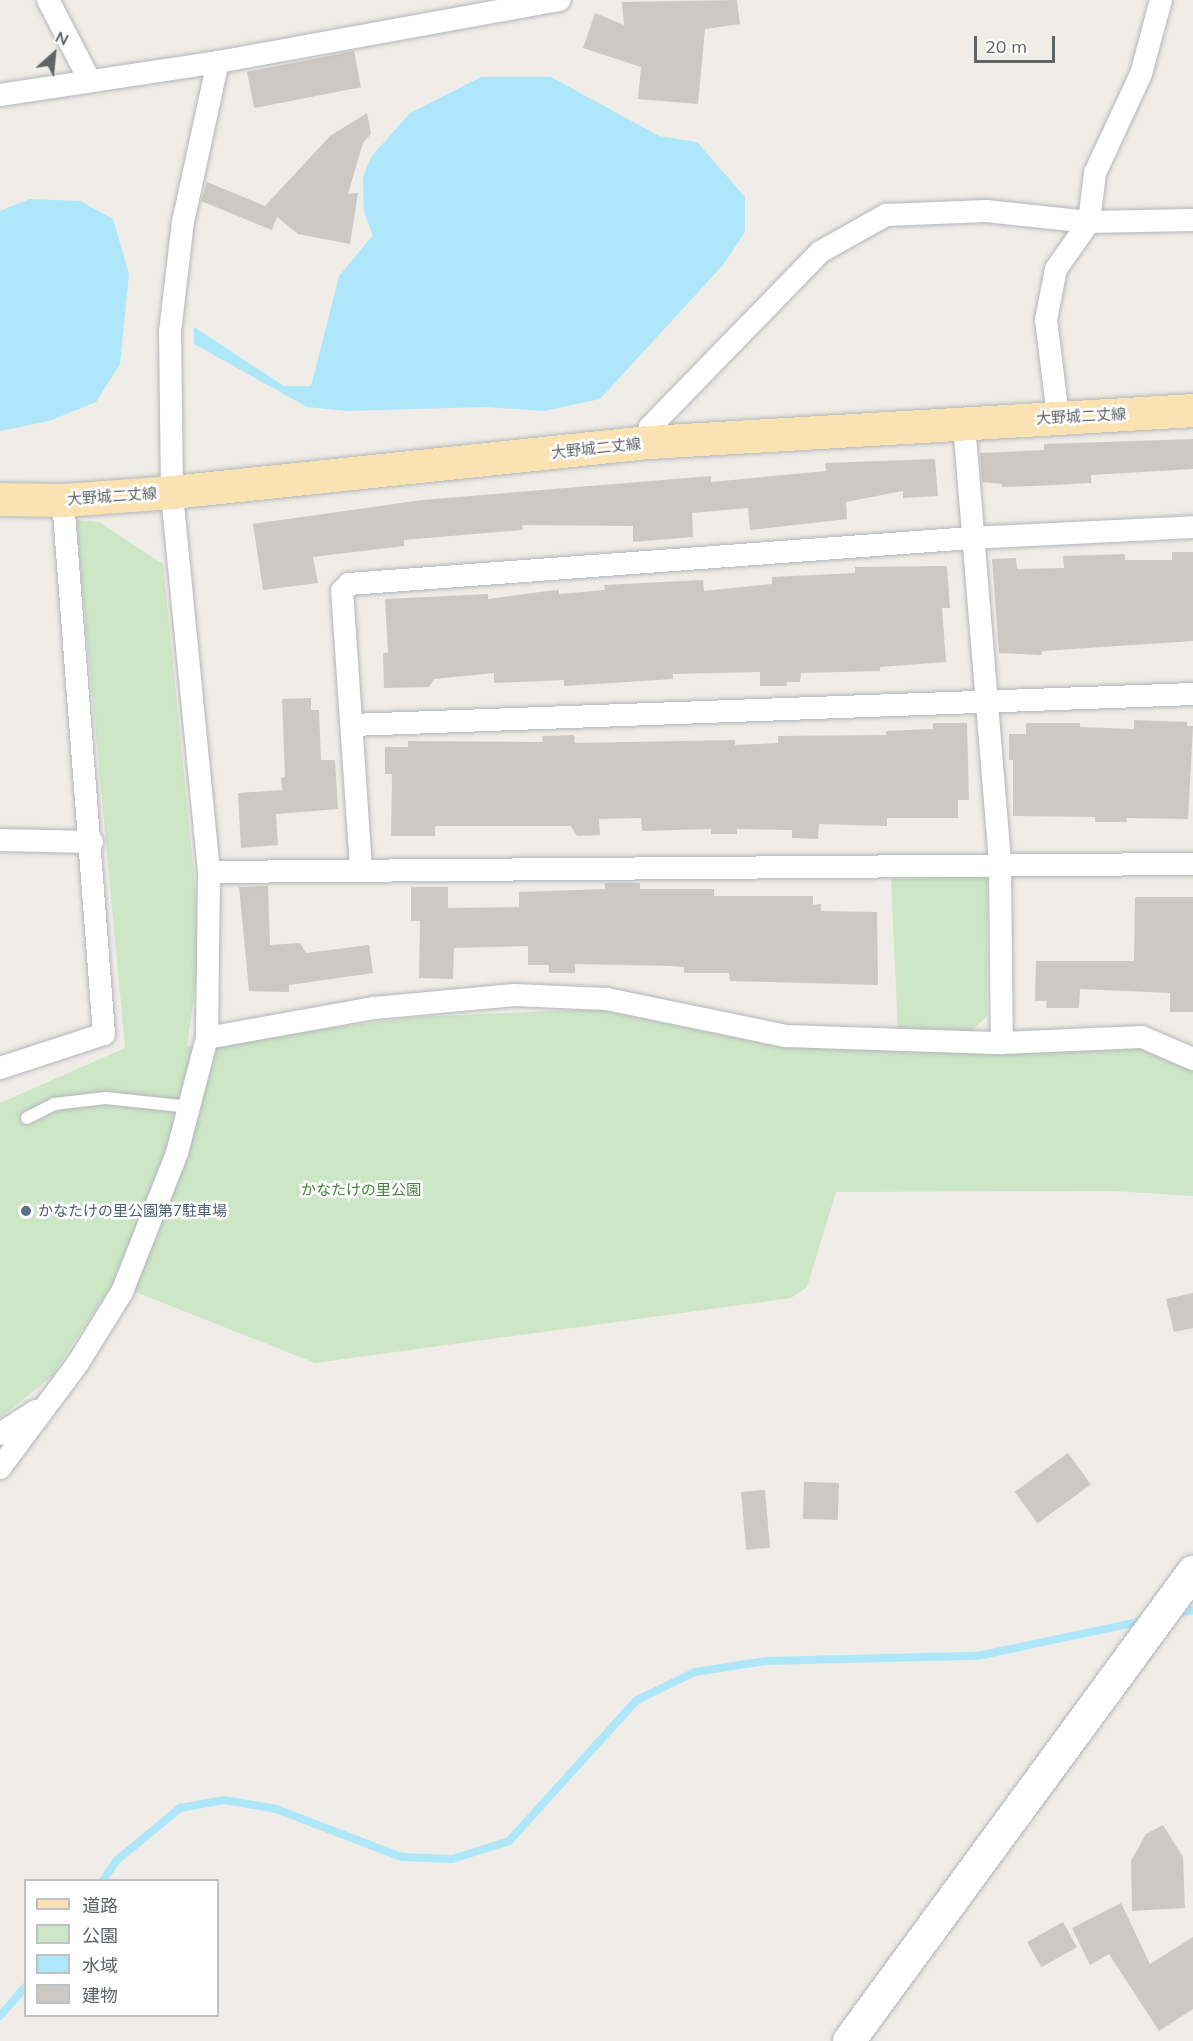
<!DOCTYPE html>
<meta charset="utf-8">
<style>
body{margin:0}
#map{position:relative;width:1193px;height:2041px;overflow:hidden;background:#f0ede8;font-family:Mulish,"Noto Sans JP",sans-serif}
div>[style]{position:absolute}
[style*='--x']{left:calc(var(--x)*1px);top:calc(var(--y)*1px);width:calc(var(--w)*1px);rotate:calc(var(--a)*1deg)}
.green>*{inset:0;background:#cce6c6}
.water>*{inset:0;background:#aee7fa}
.stream>*{height:8px;margin:-4px;padding:0 4px;transform-origin:4px;border-radius:4px;background:#aee7fa}
.building>*{inset:0;background:#ccc8c4;transform-origin:0 0}
.roads{filter:drop-shadow(0 0 2px #b3b6b9) drop-shadow(0 0 2px #b3b6b9)}
.lane>*{height:12px;margin:-6px;padding:0 6px;transform-origin:6px;border-radius:6px;background:#fff}
.street>*{height:22px;margin:-11px;padding:0 11px;transform-origin:11px;border-radius:11px;background:#fff}
.secondary>*{height:32px;margin:-16px;padding:0 16px;transform-origin:16px;border-radius:16px;background:#fff}
.primary>*{height:33px;margin:-16.5px;padding:0 16.5px;transform-origin:16.5px;border-radius:16.5px;background:#fae2b3}
.dots>*{width:16px;height:16px;translate:-50% -50%;box-sizing:border-box;border:3px solid #fff;border-radius:50%}
span{translate:-50% -50%;white-space:nowrap;text-align:center;line-height:1.15;-webkit-text-stroke:5px #fff;paint-order:stroke}
.street-label{font-size:15px;color:#5f6467}
.park-label{font-size:15px;color:#44833b}
.service-label{font-size:15px;color:#4e5e75}
.left{translate:0 -50%;text-align:left}
.legend{position:absolute;left:24px;top:1879px;width:195px;height:138px;box-sizing:border-box;background:#fff;border:2px solid #bfc1c2;margin:0;padding:8px 10px;list-style:none;font-size:18px;color:#5f6467}
.legend li{display:flex;align-items:center;gap:12px;height:30px}
.legend b{width:30px;border:2px solid #bfc1c2}
.north{position:absolute;left:24px;top:24px;width:60px;height:60px;-webkit-text-stroke:4px #fff;paint-order:stroke;rotate:27deg;font-size:16px;font-weight:700;line-height:24px;text-align:center;color:#5f6467}
.north::after{content:'';display:block;margin:auto;width:21px;height:27px;background:#5f6467;clip-path:polygon(50% 0,100% 100%,50% 72%,0 100%)}
.scale{position:absolute;left:974px;top:36px;width:81px;height:27px;box-sizing:border-box;border:3px solid #5f6467;border-top:0;padding-left:8px;font-size:18px;line-height:21px;white-space:nowrap;color:#5f6467;-webkit-text-stroke:4px #fff;paint-order:stroke}
</style>
<div id="map">
<div class="green">
<div style="clip-path:polygon(76px 520px,99px 522px,163px 564px,196px 896px,197px 975px,187px 1046px,417px 1017px,596px 1009px,781px 1047px,1138px 1047px,1193px 1070px,1193px 1196px,1113px 1191px,836px 1192px,807px 1287px,791px 1298px,315px 1363px,113px 1283px,52px 1376px,0 1418px,0 1103px,125px 1048px)"></div>
<div style="clip-path:polygon(987px 877px,987px 1016px,968px 1035px,898px 1034px,891px 879px)"></div>
</div>
<div class="water">
<div style="clip-path:polygon(481px 77px,551px 77px,659px 136px,697px 142px,745px 197px,745px 232px,723px 265px,600px 399px,544px 411px,485px 407px,347px 411px,307px 407px,194px 344px,194px 327px,284px 386px,311px 386px,339px 276px,373px 235px,364px 213px,363px 177px,371px 157px,410px 113px)"></div>
<div style="clip-path:polygon(30px 199px,80px 201px,113px 219px,129px 274px,120px 364px,96px 402px,49px 421px,0 431px,0 211px)"></div>
</div>
<div class="stream">
<div style="--x:1172;--y:1615;--w:22;--a:-13"></div>
<div style="--x:103;--y:1880;--w:24;--a:-55"></div>
<div style="--x:117;--y:1860;--w:82;--a:-39.5"></div>
<div style="--x:180;--y:1808;--w:45;--a:-10.3"></div>
<div style="--x:224;--y:1800;--w:53;--a:9.8"></div>
<div style="--x:276;--y:1809;--w:135;--a:20.9"></div>
<div style="--x:402;--y:1857;--w:50;--a:2.3"></div>
<div style="--x:452;--y:1859;--w:60;--a:-17.5"></div>
<div style="--x:509;--y:1841;--w:190;--a:-47.8"></div>
<div style="--x:637;--y:1700;--w:64;--a:-25.8"></div>
<div style="--x:695;--y:1672;--w:72;--a:-8.8"></div>
<div style="--x:766;--y:1661;--w:211;--a:-1.4"></div>
<div style="--x:977;--y:1656;--w:175;--a:-11.9"></div>
<div style="--x:0;--y:2016;--w:40;--a:-49"></div>
</div>
<div class="building">
<div style="clip-path:polygon(737px 0,740px 24px,705px 29px,698px 104px,638px 99px,641px 67px,583px 48px,595px 13px,624px 25px,622px 2px)"></div>
<div style="left:354px;top:51px;width:37px;height:109px;rotate:79deg"></div>
<div style="clip-path:polygon(367px 113px,371px 134px,363px 143px,348px 194px,358px 193px,350px 244px,298px 234px,277px 217px,272px 230px,201px 201px,207px 182px,265px 206px,330px 136px)"></div>
<div style="clip-path:polygon(1193px 439px,1193px 469px,1091px 475px,1091px 483px,1034px 486px,1002px 487px,1002px 484px,982px 482px,980px 453px,1044px 450px,1044px 444px)"></div>
<div style="clip-path:polygon(935px 459px,938px 496px,903px 498px,903px 491px,846px 502px,847px 519px,750px 530px,748px 508px,692px 513px,693px 537px,633px 542px,633px 526px,522px 525px,523px 530px,404px 540px,404px 546px,313px 557px,318px 583px,263px 590px,253px 524px,422px 500px,711px 476px,711px 482px,826px 471px,825px 463px)"></div>
<div style="clip-path:polygon(1172px 552px,1193px 552px,1193px 641px,1042px 651px,1042px 655px,999px 653px,992px 559px,1016px 558px,1017px 569px,1064px 568px,1063px 556px,1125px 554px,1125px 560px,1172px 560px)"></div>
<div style="clip-path:polygon(947px 566px,950px 608px,942px 608px,946px 662px,880px 667px,880px 671px,801px 673px,800px 682px,786px 682px,787px 686px,760px 686px,760px 672px,673px 674px,673px 679px,564px 686px,564px 680px,494px 683px,494px 673px,434px 679px,429px 687px,384px 688px,383px 653px,388px 653px,385px 599px,488px 594px,488px 599px,547px 591px,559px 590px,559px 594px,605px 590px,604px 585px,703px 580px,704px 591px,772px 584px,772px 577px,855px 573px,855px 567px)"></div>
<div style="clip-path:polygon(311px 698px,311px 710px,319px 710px,321px 760px,335px 760px,338px 809px,276px 814px,278px 845px,241px 848px,238px 793px,282px 790px,281px 778px,285px 777px,282px 699px)"></div>
<div style="clip-path:polygon(1134px 720px,1187px 722px,1187px 726px,1193px 726px,1188px 819px,1126px 818px,1127px 822px,1095px 822px,1095px 817px,1013px 816px,1013px 760px,1009px 760px,1009px 734px,1026px 734px,1026px 723px,1080px 723px,1080px 727px,1134px 729px)"></div>
<div style="clip-path:polygon(933px 723px,967px 723px,969px 800px,958px 800px,958px 818px,887px 818px,887px 826px,819px 824px,818px 839px,792px 838px,792px 830px,737px 829px,737px 834px,711px 834px,711px 829px,642px 831px,641px 818px,599px 819px,600px 835px,577px 836px,571px 826px,435px 826px,435px 836px,391px 836px,392px 774px,385px 774px,385px 747px,408px 747px,408px 741px,543px 742px,542px 736px,574px 735px,575px 743px,735px 740px,735px 745px,778px 743px,778px 736px,886px 735px,886px 731px,933px 729px)"></div>
<div style="clip-path:polygon(605px 883px,640px 883px,640px 889px,714px 889px,714px 896px,813px 896px,813px 905px,821px 904px,821px 911px,877px 912px,878px 985px,730px 981px,729px 973px,684px 973px,684px 967px,673px 966px,575px 964px,575px 973px,549px 973px,549px 965px,528px 965px,528px 946px,454px 948px,453px 979px,419px 978px,420px 921px,411px 921px,411px 887px,448px 887px,448px 908px,519px 907px,519px 892px,605px 889px)"></div>
<div style="clip-path:polygon(268px 886px,270px 945px,300px 943px,306px 953px,369px 945px,373px 973px,289px 985px,289px 992px,249px 991px,239px 887px)"></div>
<div style="clip-path:polygon(1135px 897px,1193px 897px,1193px 1012px,1170px 1012px,1170px 993px,1080px 989px,1079px 1008px,1046px 1008px,1047px 1001px,1035px 1001px,1036px 961px,1134px 961px)"></div>
<div style="clip-path:polygon(1193px 1293px,1193px 1328px,1174px 1332px,1166px 1299px)"></div>
<div style="left:1068px;top:1453px;width:39px;height:66px;rotate:54deg"></div>
<div style="left:839px;top:1483px;width:37px;height:35px;rotate:92deg"></div>
<div style="left:765px;top:1490px;width:58px;height:24px;rotate:85deg"></div>
<div style="clip-path:polygon(1163px 1825px,1183px 1857px,1185px 1908px,1132px 1911px,1131px 1861px,1146px 1834px)"></div>
<div style="clip-path:polygon(1121px 1903px,1150px 1964px,1193px 1937px,1193px 2009px,1159px 2031px,1109px 1954px,1090px 1965px,1072px 1928px)"></div>
<div style="left:1063px;top:1922px;width:29px;height:41px;rotate:61deg"></div>
</div>
<div class="roads">
<div class="lane">
<div style="--x:27;--y:1118;--w:30;--a:-27"></div>
<div style="--x:54;--y:1104;--w:52;--a:-6.6"></div>
<div style="--x:106;--y:1098;--w:84;--a:6.1"></div>
</div>
<div class="street">
<div style="--x:48;--y:0;--w:91;--a:62.6"></div>
<div style="--x:0;--y:95;--w:220;--a:-8.6"></div>
<div style="--x:218;--y:62;--w:347;--a:-10.3"></div>
<div style="--x:1058;--y:416;--w:97;--a:-97.1"></div>
<div style="--x:1046;--y:320;--w:52;--a:-78.9"></div>
<div style="--x:1056;--y:269;--w:57;--a:-54.9"></div>
<div style="--x:1089;--y:222;--w:49;--a:-83"></div>
<div style="--x:1095;--y:173;--w:109;--a:-65.1"></div>
<div style="--x:1141;--y:74;--w:77;--a:-74.9"></div>
<div style="--x:964;--y:424;--w:442;--a:85.3"></div>
<div style="--x:1000;--y:865;--w:178;--a:89.4"></div>
<div style="--x:650;--y:442;--w:15;--a:-90"></div>
<div style="--x:650;--y:427;--w:244;--a:-45.8"></div>
<div style="--x:820;--y:252;--w:76;--a:-29.3"></div>
<div style="--x:886;--y:215;--w:100;--a:-2.3"></div>
<div style="--x:986;--y:211;--w:104;--a:6.1"></div>
<div style="--x:1089;--y:222;--w:104;--a:-1.1"></div>
<div style="--x:352;--y:725;--w:842;--a:-2.11"></div>
<div style="--x:0;--y:840;--w:92;--a:1.2"></div>
<div style="--x:361;--y:868;--w:278;--a:-93.9"></div>
<div style="--x:342;--y:591;--w:10;--a:-45"></div>
<div style="--x:349;--y:584;--w:624;--a:-4.23"></div>
<div style="--x:971;--y:538;--w:222;--a:-2.8"></div>
<div style="--x:209;--y:872;--w:984;--a:-0.47"></div>
<div style="--x:207;--y:1038;--w:170;--a:-10.2"></div>
<div style="--x:374;--y:1008;--w:141;--a:-5.3"></div>
<div style="--x:514;--y:995;--w:93;--a:2.5"></div>
<div style="--x:607;--y:999;--w:183;--a:11.7"></div>
<div style="--x:786;--y:1036;--w:216;--a:1.9"></div>
<div style="--x:1002;--y:1043;--w:140;--a:-2.5"></div>
<div style="--x:1142;--y:1037;--w:56;--a:23.3"></div>
<div style="--x:0;--y:1068;--w:109;--a:-18.1"></div>
<div style="--x:104;--y:1034;--w:536;--a:-94.39"></div>
<div style="--x:0;--y:1434;--w:43;--a:-32.6"></div>
<div style="--x:0;--y:1468;--w:131;--a:-53.4"></div>
<div style="--x:78;--y:1363;--w:84;--a:-58.2"></div>
<div style="--x:122;--y:1292;--w:149;--a:-68.4"></div>
<div style="--x:177;--y:1153;--w:119;--a:-75.4"></div>
<div style="--x:207;--y:1038;--w:166;--a:-89.3"></div>
<div style="--x:209;--y:872;--w:382;--a:-95.6"></div>
<div style="--x:172;--y:492;--w:160;--a:-90.7"></div>
<div style="--x:170;--y:332;--w:111;--a:-83.3"></div>
<div style="--x:183;--y:222;--w:164;--a:-77.7"></div>
</div>
<div class="secondary">
<div style="--x:849;--y:2041;--w:582;--a:-53.74"></div>
</div>
<div class="primary">
<div style="--x:0;--y:499;--w:63;--a:0.9"></div>
<div style="--x:63;--y:500;--w:109;--a:-4.2"></div>
<div style="--x:172;--y:492;--w:481;--a:-6"></div>
<div style="--x:650;--y:442;--w:544;--a:-3.37"></div>
</div>
</div>
<div class="dots">
<div style="left:26px;top:1211px;background:#5c6f8a"></div>
</div>
<div class="street-label">
<span style="left:1081px;top:416px;rotate:-3deg">大野城二丈線</span>
<span style="left:596px;top:448px;rotate:-6deg">大野城二丈線</span>
<span style="left:112px;top:496px;rotate:-4deg">大野城二丈線</span>
</div>
<div class="park-label">
<span style="left:361px;top:1190px">かなたけの里公園</span>
</div>
<div class="service-label">
<span class="left" style="left:38px;top:1211px">かなたけの里公園第7駐車場</span>
</div>
<ul class="legend">
<li><b style="height:8px;background:#fae2b3"></b>道路</li>
<li><b style="height:16px;background:#cce6c6"></b>公園</li>
<li><b style="height:16px;background:#aee7fa"></b>水域</li>
<li><b style="height:16px;background:#ccc8c4"></b>建物</li>
</ul>
<div class="north">N</div>
<div class="scale">20 m</div>
</div>
